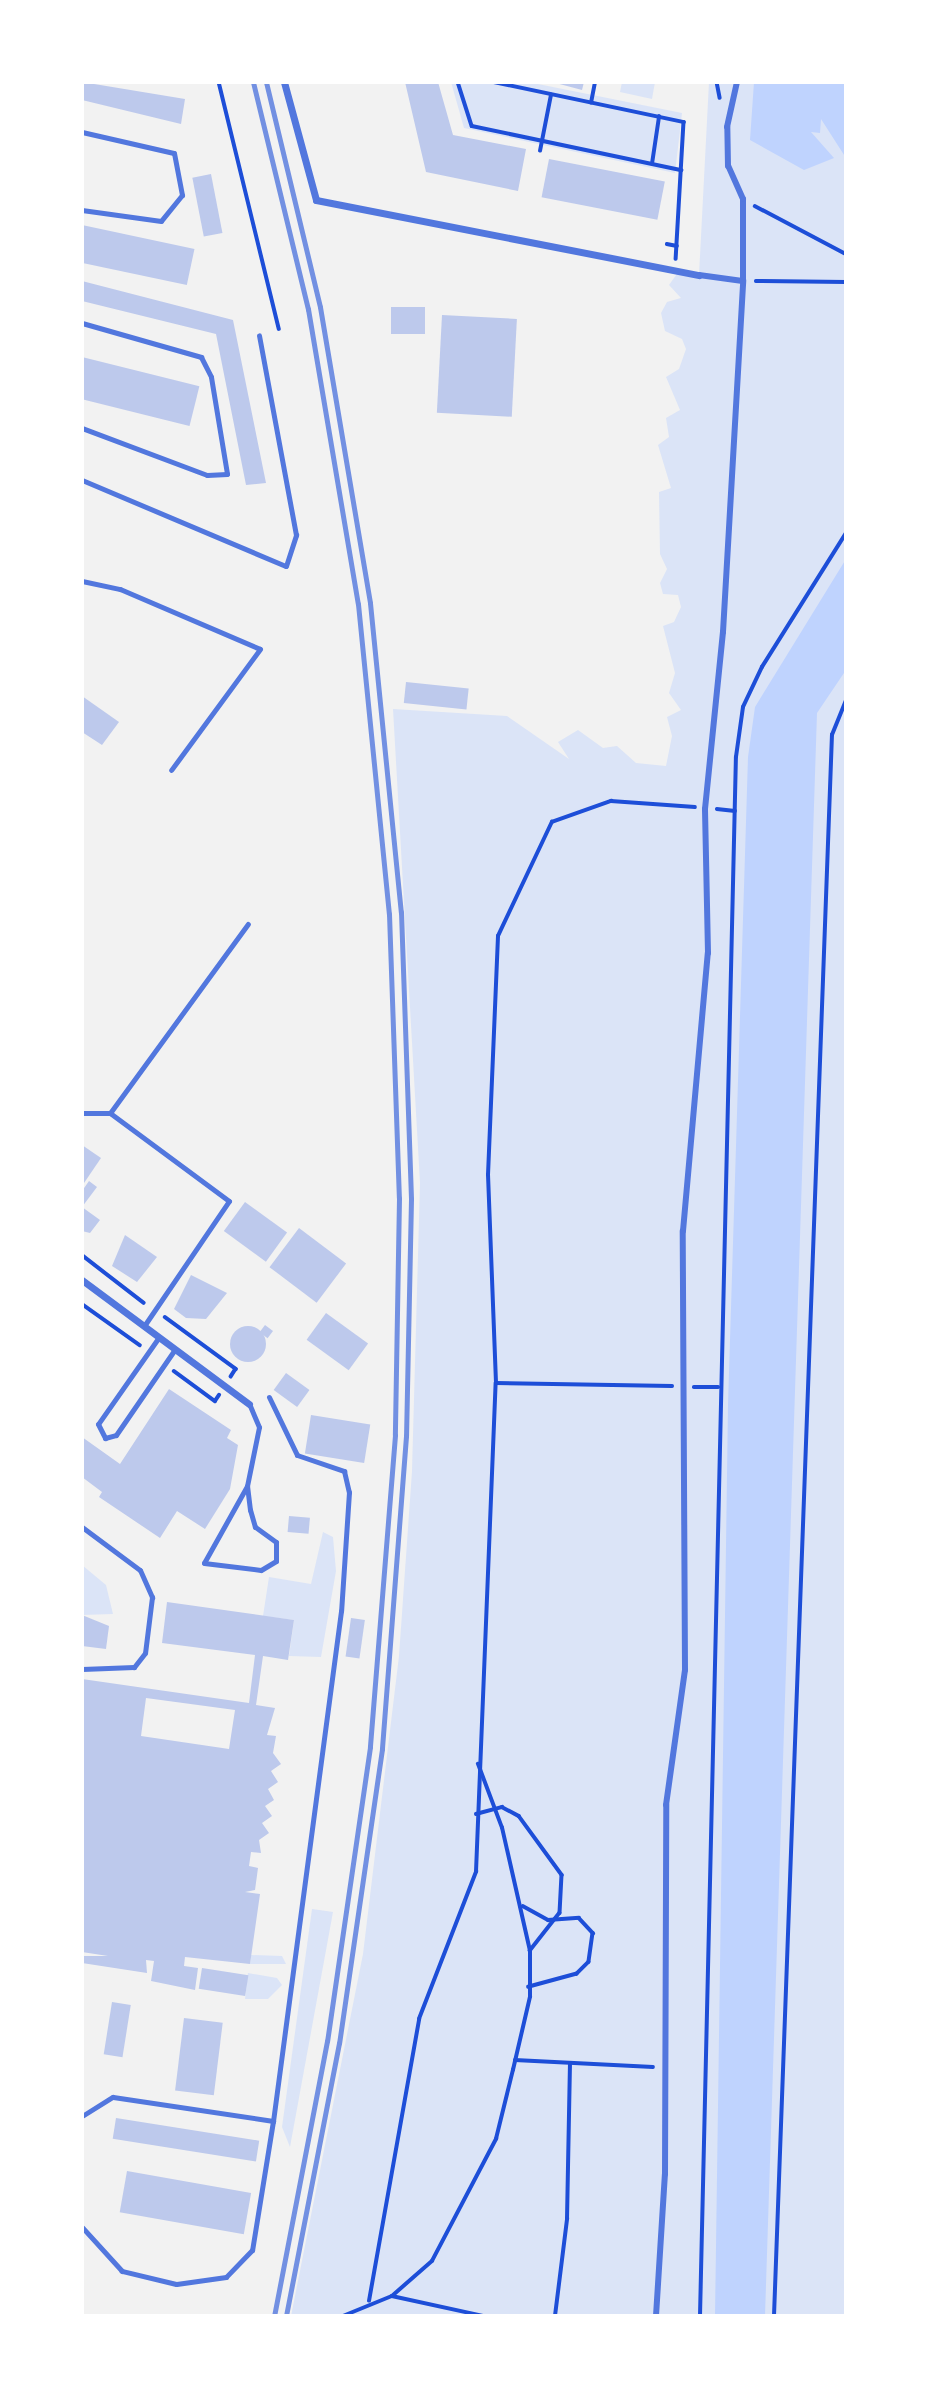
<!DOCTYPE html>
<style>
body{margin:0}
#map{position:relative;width:928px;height:2398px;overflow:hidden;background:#f2f2f2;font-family:"Public Sans",sans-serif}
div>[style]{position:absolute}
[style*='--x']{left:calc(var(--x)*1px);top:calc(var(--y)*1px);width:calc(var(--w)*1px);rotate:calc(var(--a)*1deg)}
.green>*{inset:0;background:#dbe4f7}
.water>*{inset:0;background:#bfd3fe}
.building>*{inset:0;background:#bdc9ec;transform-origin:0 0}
.round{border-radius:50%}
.path>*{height:3.5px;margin:-1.75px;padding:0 1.75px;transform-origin:1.75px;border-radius:1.75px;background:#1d4ed8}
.service>*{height:5px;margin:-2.5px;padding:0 2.5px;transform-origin:2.5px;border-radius:2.5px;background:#5277de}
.pedestrian>*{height:6px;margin:-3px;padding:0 3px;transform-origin:3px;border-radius:3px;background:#5277de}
.minor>*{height:7px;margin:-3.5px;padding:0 3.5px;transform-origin:3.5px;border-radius:3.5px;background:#5277de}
.rail>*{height:5px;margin:-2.5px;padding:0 2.5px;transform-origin:2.5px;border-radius:2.5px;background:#7290e2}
span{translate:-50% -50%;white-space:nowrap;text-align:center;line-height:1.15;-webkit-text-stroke:7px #fff;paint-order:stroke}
.frame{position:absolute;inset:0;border:84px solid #fff;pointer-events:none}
</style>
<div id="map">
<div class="green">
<div style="clip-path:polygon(528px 82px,682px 113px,675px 173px,464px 128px,451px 82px)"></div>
<div style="clip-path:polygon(622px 82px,655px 82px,652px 99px,620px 92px)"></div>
<div style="clip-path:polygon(709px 82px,846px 82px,846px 2316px,291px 2316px,363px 1954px,399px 1656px,412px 1471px,420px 1183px,393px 709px,507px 716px,569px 759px,558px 742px,578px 730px,603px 748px,617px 746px,636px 763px,666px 766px,672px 736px,667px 717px,681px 710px,669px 693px,675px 673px,663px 626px,674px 622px,681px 607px,678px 595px,663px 594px,660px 583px,667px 569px,660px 554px,659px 492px,671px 488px,658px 445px,669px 437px,666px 418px,680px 410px,666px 377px,679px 369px,686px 349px,682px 339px,665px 331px,661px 313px,667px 302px,681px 298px,669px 285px,679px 271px,699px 275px)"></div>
<div style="clip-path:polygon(323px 1532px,333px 1537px,336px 1571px,321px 1657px,289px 1656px,294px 1620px,263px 1616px,269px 1577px,311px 1584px)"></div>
<div style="clip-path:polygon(82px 1565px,106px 1585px,113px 1614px,82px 1615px)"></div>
<div style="clip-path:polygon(312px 1909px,333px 1912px,290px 2147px,282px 2127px)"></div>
<div style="clip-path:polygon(251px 1955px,282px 1956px,286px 1964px,250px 1964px)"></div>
<div style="clip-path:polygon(248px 1973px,277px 1978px,282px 1985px,268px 1999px,245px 1999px)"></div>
</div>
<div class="water">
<div style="clip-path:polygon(754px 82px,846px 82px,846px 158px,821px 119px,820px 133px,811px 132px,834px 158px,804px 170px,750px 140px)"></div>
<div style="clip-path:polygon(846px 559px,846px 670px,817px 713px,765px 2316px,715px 2316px,728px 1405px,748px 757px,755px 707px)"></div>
</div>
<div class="building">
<div style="clip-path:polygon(82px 82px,185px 99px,181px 124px,82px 100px)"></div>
<div style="clip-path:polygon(405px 82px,438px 82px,453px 135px,526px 149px,518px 191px,426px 172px)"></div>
<div style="clip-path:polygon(552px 82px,584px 82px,582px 90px)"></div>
<div style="left:549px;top:159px;width:118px;height:39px;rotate:11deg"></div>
<div style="left:211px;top:174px;width:60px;height:19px;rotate:79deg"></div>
<div style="left:82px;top:225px;width:115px;height:37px;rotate:12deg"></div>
<div style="clip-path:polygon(82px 281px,233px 320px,266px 483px,246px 485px,216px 334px,82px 301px)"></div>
<div style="left:391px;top:307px;width:34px;height:27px"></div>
<div style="left:442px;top:315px;width:75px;height:98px;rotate:3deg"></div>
<div style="left:82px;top:357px;width:121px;height:41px;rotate:14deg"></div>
<div style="left:406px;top:682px;width:63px;height:21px;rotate:6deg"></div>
<div style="clip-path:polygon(82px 696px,119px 722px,102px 745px,82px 732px)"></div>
<div style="clip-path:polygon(82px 1145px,101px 1158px,82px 1186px)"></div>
<div style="clip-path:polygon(89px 1181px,97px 1187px,82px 1207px,100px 1220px,90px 1233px,82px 1231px,82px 1191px)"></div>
<div style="left:245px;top:1202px;width:52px;height:36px;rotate:36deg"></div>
<div style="left:299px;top:1228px;width:59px;height:49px;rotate:37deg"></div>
<div style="clip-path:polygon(125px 1235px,157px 1257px,137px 1282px,112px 1266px)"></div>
<div style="clip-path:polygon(191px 1275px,227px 1293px,206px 1319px,186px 1318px,174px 1309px)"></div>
<div style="left:326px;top:1313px;width:52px;height:33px;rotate:36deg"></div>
<div style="left:265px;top:1325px;width:10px;height:9px;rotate:37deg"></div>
<div class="round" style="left:230px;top:1326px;width:36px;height:36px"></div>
<div style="left:286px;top:1373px;width:29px;height:21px;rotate:36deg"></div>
<div style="clip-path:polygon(169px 1389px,231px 1430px,227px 1438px,238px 1445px,230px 1489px,205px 1529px,177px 1511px,160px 1538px,99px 1497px,102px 1492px,82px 1477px,82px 1437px,120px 1464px)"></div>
<div style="left:311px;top:1415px;width:60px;height:39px;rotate:9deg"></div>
<div style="left:289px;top:1516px;width:21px;height:16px;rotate:5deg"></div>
<div style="clip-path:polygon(evenodd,167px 1602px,294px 1620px,288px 1660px,263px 1656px,256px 1705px,275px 1708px,267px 1735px,276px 1736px,273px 1753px,281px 1764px,271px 1771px,278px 1782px,268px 1789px,274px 1800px,265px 1806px,272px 1816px,262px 1823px,269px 1833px,259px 1840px,261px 1853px,251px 1852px,249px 1866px,258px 1868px,255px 1890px,245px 1892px,260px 1894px,250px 1964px,185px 1957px,184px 1966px,198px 1968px,195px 1990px,151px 1981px,154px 1961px,146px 1960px,147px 1973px,82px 1963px,82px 1956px,108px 1956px,82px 1952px,82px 1679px,249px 1703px,255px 1655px,162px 1643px,167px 1602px,146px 1698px,235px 1710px,229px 1749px,141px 1736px,146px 1698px)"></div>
<div style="clip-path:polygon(82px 1615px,109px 1626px,106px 1649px,82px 1646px)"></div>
<div style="left:351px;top:1618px;width:14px;height:39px;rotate:8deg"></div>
<div style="left:202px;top:1968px;width:47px;height:21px;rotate:9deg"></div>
<div style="left:112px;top:2002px;width:19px;height:53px;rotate:9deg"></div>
<div style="left:184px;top:2018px;width:39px;height:73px;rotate:7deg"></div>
<div style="left:116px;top:2118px;width:145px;height:21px;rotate:9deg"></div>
<div style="left:127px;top:2171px;width:126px;height:42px;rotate:10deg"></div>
</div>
<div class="path">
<div style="--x:219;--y:82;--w:254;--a:76.3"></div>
<div style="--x:458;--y:82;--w:46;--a:72.3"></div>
<div style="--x:472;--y:126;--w:214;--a:11.9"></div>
<div style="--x:494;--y:82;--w:194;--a:11.9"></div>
<div style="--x:684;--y:122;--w:137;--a:93.3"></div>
<div style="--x:717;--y:82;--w:16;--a:79"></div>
<div style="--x:591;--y:103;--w:21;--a:-79"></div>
<div style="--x:540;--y:151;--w:57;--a:-78.9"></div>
<div style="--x:652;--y:164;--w:48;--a:-81.5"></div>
<div style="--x:755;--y:206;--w:103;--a:27.8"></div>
<div style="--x:667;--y:244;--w:10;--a:11"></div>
<div style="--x:756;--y:281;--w:90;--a:0.6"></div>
<div style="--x:717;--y:809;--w:18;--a:6"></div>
<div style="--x:82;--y:1255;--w:78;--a:37.7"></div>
<div style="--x:82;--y:1304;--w:71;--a:35.3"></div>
<div style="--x:165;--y:1317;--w:88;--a:36.2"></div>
<div style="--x:236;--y:1369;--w:9;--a:122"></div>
<div style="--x:174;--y:1371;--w:51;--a:36.2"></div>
<div style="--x:215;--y:1401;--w:7;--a:-56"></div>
<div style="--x:496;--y:1383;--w:176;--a:1"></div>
<div style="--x:694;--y:1387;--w:24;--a:0"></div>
<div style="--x:476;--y:1814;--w:27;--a:-15"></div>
<div style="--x:502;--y:1807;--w:19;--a:28"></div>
<div style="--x:519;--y:1816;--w:73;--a:53.9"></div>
<div style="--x:562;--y:1875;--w:38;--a:93"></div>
<div style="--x:560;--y:1913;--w:48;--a:128.3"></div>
<div style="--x:523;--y:1906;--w:29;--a:29"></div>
<div style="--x:548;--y:1920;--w:31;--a:-4"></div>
<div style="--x:579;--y:1918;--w:21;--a:47"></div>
<div style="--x:593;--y:1933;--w:29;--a:98"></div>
<div style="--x:589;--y:1962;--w:17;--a:135"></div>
<div style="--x:577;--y:1974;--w:50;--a:164.8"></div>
<div style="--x:515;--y:2060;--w:138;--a:2.9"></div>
<div style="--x:392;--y:2296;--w:94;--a:12.3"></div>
<div style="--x:369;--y:2301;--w:286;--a:-79.9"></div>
<div style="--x:419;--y:2019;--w:158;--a:-68.8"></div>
<div style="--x:476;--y:1872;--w:489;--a:-87.7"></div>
<div style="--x:496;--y:1383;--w:208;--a:-92.2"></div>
<div style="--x:488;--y:1175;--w:239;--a:-87.6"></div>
<div style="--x:498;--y:936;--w:126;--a:-64.7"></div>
<div style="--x:552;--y:822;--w:63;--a:-19.6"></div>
<div style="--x:611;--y:801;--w:84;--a:4.1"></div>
<div style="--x:343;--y:2316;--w:53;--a:-22.2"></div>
<div style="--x:392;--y:2296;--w:53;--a:-41.2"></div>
<div style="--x:432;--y:2261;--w:138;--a:-62.3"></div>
<div style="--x:496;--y:2139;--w:71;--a:-76.2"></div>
<div style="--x:513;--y:2070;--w:75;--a:-76.9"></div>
<div style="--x:530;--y:1997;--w:46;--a:-90"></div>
<div style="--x:530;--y:1951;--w:126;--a:-102.8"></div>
<div style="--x:502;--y:1828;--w:68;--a:-110.6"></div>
<div style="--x:555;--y:2316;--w:98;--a:-82.9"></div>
<div style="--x:567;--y:2219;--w:154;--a:-88.9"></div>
<div style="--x:700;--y:2316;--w:1559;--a:-88.68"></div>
<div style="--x:736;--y:757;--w:50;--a:-82"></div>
<div style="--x:743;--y:707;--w:44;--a:-64.6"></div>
<div style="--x:762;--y:667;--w:158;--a:-57.9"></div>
<div style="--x:774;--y:2316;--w:1582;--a:-87.9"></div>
<div style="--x:832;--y:735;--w:38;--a:-68"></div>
</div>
<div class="service">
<div style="--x:82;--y:132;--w:94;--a:12.9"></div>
<div style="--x:174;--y:153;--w:43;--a:79.2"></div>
<div style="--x:182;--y:195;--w:33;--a:129"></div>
<div style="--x:161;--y:221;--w:80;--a:-172.1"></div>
<div style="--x:82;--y:323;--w:124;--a:15.9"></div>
<div style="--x:201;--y:357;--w:22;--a:63"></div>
<div style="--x:211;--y:377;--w:98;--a:80.6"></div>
<div style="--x:227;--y:474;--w:20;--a:177"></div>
<div style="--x:207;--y:475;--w:134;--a:-159.4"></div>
<div style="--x:82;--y:480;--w:221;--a:22.9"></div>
<div style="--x:286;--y:566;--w:33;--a:-72"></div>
<div style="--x:296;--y:535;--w:203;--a:-100.5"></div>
<div style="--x:82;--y:581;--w:39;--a:12"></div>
<div style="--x:120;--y:589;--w:152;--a:23.2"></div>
<div style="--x:260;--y:649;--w:150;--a:126.3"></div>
<div style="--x:82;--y:1113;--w:28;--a:0"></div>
<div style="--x:144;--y:1326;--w:151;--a:-55.8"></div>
<div style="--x:229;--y:1201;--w:148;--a:-143.5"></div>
<div style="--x:110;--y:1113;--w:234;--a:-53.9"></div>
<div style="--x:159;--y:1337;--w:106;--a:125"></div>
<div style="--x:98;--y:1424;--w:16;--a:63"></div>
<div style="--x:105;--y:1438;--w:11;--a:-15"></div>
<div style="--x:116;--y:1435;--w:104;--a:-55.5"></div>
<div style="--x:269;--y:1397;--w:64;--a:64.2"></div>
<div style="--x:297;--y:1455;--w:50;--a:18.8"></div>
<div style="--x:344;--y:1471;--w:22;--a:77"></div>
<div style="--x:349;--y:1492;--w:119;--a:93.8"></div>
<div style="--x:341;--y:1611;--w:515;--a:97.59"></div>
<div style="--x:247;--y:1486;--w:88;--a:119.2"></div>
<div style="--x:204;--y:1563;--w:57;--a:7"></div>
<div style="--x:261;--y:1570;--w:17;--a:-31"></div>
<div style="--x:276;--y:1561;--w:19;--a:-90"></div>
<div style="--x:276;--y:1542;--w:26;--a:-144"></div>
<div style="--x:255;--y:1527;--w:18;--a:-106"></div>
<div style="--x:250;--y:1510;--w:24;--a:-97"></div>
<div style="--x:247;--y:1486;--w:60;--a:-78.5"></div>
<div style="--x:259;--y:1427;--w:25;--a:-113"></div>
<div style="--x:82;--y:1527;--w:72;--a:36.6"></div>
<div style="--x:140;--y:1570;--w:30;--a:66"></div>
<div style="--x:152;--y:1597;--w:56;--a:97.1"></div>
<div style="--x:145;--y:1653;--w:18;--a:128"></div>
<div style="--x:134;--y:1667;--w:52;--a:177.8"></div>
<div style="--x:82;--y:2116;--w:36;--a:-32"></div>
<div style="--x:113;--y:2097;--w:162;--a:8.5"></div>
<div style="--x:273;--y:2121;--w:131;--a:99.2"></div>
<div style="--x:252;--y:2250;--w:37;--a:134"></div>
<div style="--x:226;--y:2277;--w:50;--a:172"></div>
<div style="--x:176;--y:2284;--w:56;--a:-166.5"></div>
<div style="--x:122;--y:2271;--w:59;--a:-132.3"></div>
</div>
<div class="pedestrian">
<div style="--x:699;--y:275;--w:44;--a:7.8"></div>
<div style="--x:656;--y:2316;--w:142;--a:-86.4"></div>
<div style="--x:665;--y:2174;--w:369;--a:-89.8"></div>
<div style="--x:666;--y:1805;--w:136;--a:-82"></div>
<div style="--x:685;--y:1670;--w:439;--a:-90.3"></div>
<div style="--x:683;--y:1231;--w:279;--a:-84.9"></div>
<div style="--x:708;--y:953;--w:144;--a:-91.2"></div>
<div style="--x:705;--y:809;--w:178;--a:-84.2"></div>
<div style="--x:723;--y:632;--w:352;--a:-86.7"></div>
<div style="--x:743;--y:281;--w:82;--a:-90"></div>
<div style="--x:743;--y:199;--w:36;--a:-114"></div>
<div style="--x:728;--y:166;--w:39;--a:-91"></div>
<div style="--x:727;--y:127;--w:46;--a:-77.5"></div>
</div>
<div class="minor">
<div style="--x:284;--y:82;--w:122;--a:74.8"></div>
<div style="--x:316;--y:200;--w:390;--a:11.1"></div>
<div style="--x:82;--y:1280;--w:208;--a:36.6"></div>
</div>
<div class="rail">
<div style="--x:253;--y:82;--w:234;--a:76.4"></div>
<div style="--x:308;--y:309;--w:299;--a:80.4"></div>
<div style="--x:358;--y:604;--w:312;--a:84.3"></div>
<div style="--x:389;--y:914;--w:284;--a:88"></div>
<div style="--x:399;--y:1198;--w:237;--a:91"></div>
<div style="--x:395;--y:1435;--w:313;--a:94.6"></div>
<div style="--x:370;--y:1747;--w:297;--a:98.3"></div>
<div style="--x:327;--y:2041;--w:280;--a:100.9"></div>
<div style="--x:266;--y:82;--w:231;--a:76.5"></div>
<div style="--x:320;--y:307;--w:300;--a:80.4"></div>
<div style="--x:370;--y:603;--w:311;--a:84.3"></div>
<div style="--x:401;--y:912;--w:287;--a:88"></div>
<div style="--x:411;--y:1199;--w:237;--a:91.2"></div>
<div style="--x:406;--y:1436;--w:314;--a:94.4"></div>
<div style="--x:382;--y:1749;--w:297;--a:98.3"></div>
<div style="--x:339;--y:2043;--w:278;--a:101"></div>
</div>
<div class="frame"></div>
</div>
